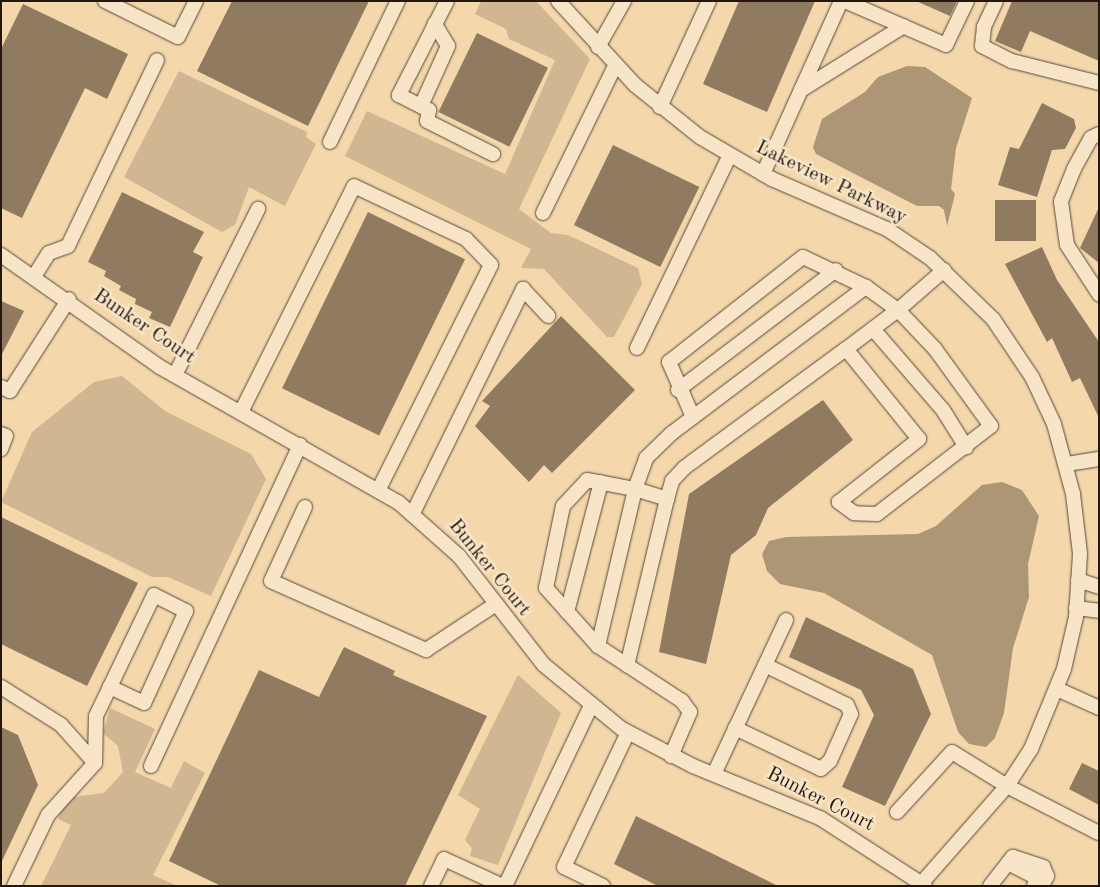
<!DOCTYPE html>
<style>
body{margin:0}
#map{position:relative;width:1100px;height:887px;overflow:hidden;background:#f4d7ab;font-family:"Old Standard TT",serif}
div>[style]{position:absolute}
[style*='--x']{left:calc(var(--x)*1px);top:calc(var(--y)*1px);width:calc(var(--w)*1px);rotate:calc(var(--a)*1deg)}
.green>*{inset:0;background:#d0b691}
.water>*{inset:0;background:#ad9676}
.building>*{inset:0;background:#907b61;transform-origin:0 0}
.roads{filter:drop-shadow(0 0 1px #574737) drop-shadow(0 0 1px #574737)}
.minor>*{height:14px;margin:-7px;padding:0 7px;transform-origin:7px;border-radius:7px;background:#f8e5c8}
span{translate:-50% -50%;white-space:nowrap;text-align:center;line-height:1.15;-webkit-text-stroke:5px #f8e5c8;paint-order:stroke}
.street-label{font-size:20px;color:#231710}
.frame{position:absolute;inset:0;border:2px solid #231710;pointer-events:none}
</style>
<div id="map">
<div class="green">
<div style="clip-path:polygon(481px 1px,536px 1px,590px 59px,519px 209px,551px 233px,568px 235px,638px 268px,642px 284px,614px 337px,607px 337px,544px 269px,521px 268px,531px 249px,345px 156px,367px 111px,505px 174px,555px 60px,509px 39px,506px 29px,475px 14px)"></div>
<div style="clip-path:polygon(179px 71px,307px 132px,306px 137px,316px 144px,285px 206px,249px 187px,235px 225px,222px 232px,124px 177px)"></div>
<div style="clip-path:polygon(122px 376px,165px 411px,251px 454px,266px 479px,211px 596px,168px 577px,152px 577px,1px 502px,32px 432px,94px 382px)"></div>
<div style="clip-path:polygon(518px 675px,561px 713px,498px 865px,470px 856px,472px 848px,465px 840px,480px 809px,458px 795px)"></div>
<div style="clip-path:polygon(110px 708px,155px 729px,135px 772px,171px 788px,184px 761px,205px 773px,153px 875px,177px 886px,41px 886px,71px 825px,58px 819px,60px 812px,74px 797px,104px 793px,123px 772px,118px 746px,103px 733px)"></div>
</div>
<div class="water">
<div style="clip-path:polygon(907px 66px,925px 67px,972px 98px,956px 148px,951px 189px,955px 194px,947px 226px,944px 210px,939px 206px,917px 206px,816px 154px,813px 147px,822px 119px,865px 92px,878px 77px)"></div>
<div style="clip-path:polygon(1002px 482px,1022px 490px,1039px 516px,1028px 564px,1029px 597px,1013px 648px,1004px 713px,995px 738px,986px 747px,969px 744px,958px 732px,932px 655px,824px 593px,780px 584px,767px 571px,762px 554px,769px 541px,786px 537px,918px 534px,936px 526px,982px 485px)"></div>
</div>
<div class="building">
<div style="clip-path:polygon(232px 1px,369px 1px,308px 126px,197px 71px)"></div>
<div style="clip-path:polygon(739px 1px,815px 1px,767px 112px,703px 84px)"></div>
<div style="clip-path:polygon(916px 1px,957px 1px,950px 16px)"></div>
<div style="clip-path:polygon(1012px 1px,1099px 1px,1099px 61px,1030px 31px,1021px 52px,995px 41px)"></div>
<div style="clip-path:polygon(23px 4px,128px 54px,107px 99px,85px 88px,22px 218px,1px 208px,1px 49px)"></div>
<div style="left:477px;top:33px;width:79px;height:88px;rotate:26deg"></div>
<div style="clip-path:polygon(1042px 103px,1074px 119px,1076px 128px,1065px 149px,1052px 150px,1037px 197px,998px 185px,1010px 147px,1019px 149px)"></div>
<div style="left:613px;top:145px;width:96px;height:89px;rotate:26deg"></div>
<div style="clip-path:polygon(122px 192px,204px 232px,193px 252px,203px 257px,170px 327px,149px 318px,152px 312px,135px 304px,136px 299px,119px 290px,121px 286px,104px 276px,106px 271px,88px 262px)"></div>
<div style="left:1036px;top:200px;width:41px;height:41px;rotate:90deg"></div>
<div style="clip-path:polygon(1099px 207px,1099px 263px,1080px 248px)"></div>
<div style="left:368px;top:212px;width:108px;height:196px;rotate:26deg"></div>
<div style="clip-path:polygon(1042px 247px,1057px 280px,1099px 342px,1099px 418px,1080px 378px,1072px 382px,1052px 338px,1047px 342px,1005px 264px)"></div>
<div style="clip-path:polygon(1px 301px,24px 311px,1px 356px)"></div>
<div style="clip-path:polygon(561px 316px,635px 390px,552px 473px,544px 465px,529px 482px,475px 426px,490px 406px,482px 401px)"></div>
<div style="clip-path:polygon(823px 400px,853px 440px,768px 508px,756px 535px,731px 555px,706px 664px,659px 652px,689px 494px)"></div>
<div style="clip-path:polygon(1px 517px,138px 583px,87px 686px,1px 644px)"></div>
<div style="clip-path:polygon(806px 617px,913px 669px,931px 714px,885px 806px,842px 787px,874px 715px,861px 690px,789px 657px)"></div>
<div style="clip-path:polygon(344px 647px,395px 671px,393px 675px,487px 716px,405px 886px,221px 886px,169px 861px,259px 670px,319px 697px)"></div>
<div style="clip-path:polygon(1px 727px,18px 735px,38px 785px,1px 863px)"></div>
<div style="clip-path:polygon(1082px 763px,1099px 771px,1099px 805px,1069px 789px)"></div>
<div style="clip-path:polygon(636px 816px,778px 886px,658px 886px,614px 864px)"></div>
</div>
<div class="roads">
<div class="minor">
<div style="--x:105;--y:1;--w:81;--a:26.3"></div>
<div style="--x:178;--y:37;--w:40;--a:-63.4"></div>
<div style="--x:447;--y:1;--w:106;--a:117.1"></div>
<div style="--x:399;--y:95;--w:34;--a:27"></div>
<div style="--x:429;--y:110;--w:11;--a:100"></div>
<div style="--x:427;--y:121;--w:74;--a:26.6"></div>
<div style="--x:558;--y:1;--w:114;--a:47.5"></div>
<div style="--x:635;--y:85;--w:83;--a:38.7"></div>
<div style="--x:700;--y:137;--w:83;--a:30.3"></div>
<div style="--x:772;--y:179;--w:125;--a:23.5"></div>
<div style="--x:887;--y:229;--w:52;--a:34"></div>
<div style="--x:930;--y:258;--w:88;--a:44.1"></div>
<div style="--x:993;--y:319;--w:70;--a:56.1"></div>
<div style="--x:1032;--y:377;--w:52;--a:64.9"></div>
<div style="--x:1054;--y:424;--w:73;--a:74.8"></div>
<div style="--x:1073;--y:494;--w:60;--a:83.3"></div>
<div style="--x:1080;--y:554;--w:63;--a:93.6"></div>
<div style="--x:1076;--y:617;--w:53;--a:103"></div>
<div style="--x:1064;--y:669;--w:87;--a:112.4"></div>
<div style="--x:1031;--y:749;--w:44;--a:123"></div>
<div style="--x:1007;--y:786;--w:133;--a:131.3"></div>
<div style="--x:845;--y:1;--w:110;--a:23.5"></div>
<div style="--x:946;--y:45;--w:49;--a:-64.5"></div>
<div style="--x:996;--y:1;--w:29;--a:115"></div>
<div style="--x:984;--y:27;--w:19;--a:96"></div>
<div style="--x:982;--y:46;--w:34;--a:27"></div>
<div style="--x:1012;--y:61;--w:90;--a:14.2"></div>
<div style="--x:598;--y:47;--w:53;--a:-60.5"></div>
<div style="--x:801;--y:90;--w:121;--a:-31.9"></div>
<div style="--x:421;--y:106;--w:66;--a:-65.8"></div>
<div style="--x:448;--y:46;--w:26;--a:-121"></div>
<div style="--x:660;--y:107;--w:117;--a:-65.2"></div>
<div style="--x:1099;--y:134;--w:9;--a:153"></div>
<div style="--x:1091;--y:138;--w:35;--a:119"></div>
<div style="--x:1074;--y:169;--w:35;--a:112"></div>
<div style="--x:1061;--y:202;--w:43;--a:82.1"></div>
<div style="--x:1067;--y:245;--w:59;--a:56.9"></div>
<div style="--x:330;--y:142;--w:157;--a:-64.3"></div>
<div style="--x:763;--y:174;--w:190;--a:-65.7"></div>
<div style="--x:543;--y:213;--w:164;--a:-63.9"></div>
<div style="--x:1;--y:255;--w:194;--a:35.2"></div>
<div style="--x:160;--y:367;--w:274;--a:29.6"></div>
<div style="--x:398;--y:502;--w:81;--a:41.5"></div>
<div style="--x:459;--y:556;--w:138;--a:52.1"></div>
<div style="--x:544;--y:665;--w:101;--a:39.4"></div>
<div style="--x:622;--y:729;--w:80;--a:27.5"></div>
<div style="--x:693;--y:766;--w:137;--a:22.3"></div>
<div style="--x:820;--y:818;--w:125;--a:32.9"></div>
<div style="--x:35;--y:275;--w:26;--a:-58"></div>
<div style="--x:49;--y:253;--w:20;--a:-20"></div>
<div style="--x:68;--y:246;--w:206;--a:-64.4"></div>
<div style="--x:873;--y:329;--w:107;--a:49.2"></div>
<div style="--x:943;--y:410;--w:44;--a:58.1"></div>
<div style="--x:637;--y:348;--w:214;--a:-64.3"></div>
<div style="--x:175;--y:375;--w:186;--a:-63.4"></div>
<div style="--x:1;--y:387;--w:10;--a:24"></div>
<div style="--x:10;--y:391;--w:109;--a:-57.3"></div>
<div style="--x:678;--y:390;--w:198;--a:-37.2"></div>
<div style="--x:242;--y:410;--w:250;--a:-63.4"></div>
<div style="--x:354;--y:186;--w:124;--a:25.3"></div>
<div style="--x:466;--y:239;--w:36;--a:46"></div>
<div style="--x:491;--y:265;--w:250;--a:116.6"></div>
<div style="--x:693;--y:417;--w:60;--a:-113.6"></div>
<div style="--x:669;--y:362;--w:170;--a:-38.1"></div>
<div style="--x:803;--y:257;--w:70;--a:25.5"></div>
<div style="--x:1;--y:434;--w:5;--a:22"></div>
<div style="--x:6;--y:436;--w:14;--a:111"></div>
<div style="--x:1067;--y:464;--w:32;--a:-9"></div>
<div style="--x:667;--y:499;--w:19;--a:-74"></div>
<div style="--x:672;--y:481;--w:18;--a:-47"></div>
<div style="--x:684;--y:468;--w:10;--a:-37"></div>
<div style="--x:692;--y:462;--w:191;--a:-36.3"></div>
<div style="--x:846;--y:349;--w:65;--a:-36.9"></div>
<div style="--x:898;--y:310;--w:54;--a:46.5"></div>
<div style="--x:935;--y:349;--w:95;--a:54"></div>
<div style="--x:991;--y:426;--w:144;--a:142.3"></div>
<div style="--x:877;--y:514;--w:23;--a:-178"></div>
<div style="--x:854;--y:513;--w:19;--a:-144"></div>
<div style="--x:839;--y:502;--w:102;--a:-38.2"></div>
<div style="--x:919;--y:439;--w:116;--a:-129"></div>
<div style="--x:305;--y:507;--w:81;--a:114.7"></div>
<div style="--x:271;--y:581;--w:170;--a:24"></div>
<div style="--x:426;--y:650;--w:84;--a:-33.3"></div>
<div style="--x:413;--y:513;--w:250;--a:-63.8"></div>
<div style="--x:523;--y:289;--w:37;--a:47"></div>
<div style="--x:1078;--y:580;--w:22;--a:18"></div>
<div style="--x:1076;--y:608;--w:23;--a:7"></div>
<div style="--x:567;--y:612;--w:134;--a:-75.3"></div>
<div style="--x:598;--y:646;--w:161;--a:-76.7"></div>
<div style="--x:635;--y:489;--w:34;--a:17"></div>
<div style="--x:667;--y:499;--w:171;--a:103.5"></div>
<div style="--x:1;--y:687;--w:71;--a:32.3"></div>
<div style="--x:61;--y:725;--w:51;--a:48.2"></div>
<div style="--x:1057;--y:689;--w:46;--a:24.3"></div>
<div style="--x:735;--y:728;--w:95;--a:25.5"></div>
<div style="--x:821;--y:769;--w:12;--a:-42"></div>
<div style="--x:830;--y:761;--w:51;--a:-65.9"></div>
<div style="--x:851;--y:714;--w:10;--a:-114"></div>
<div style="--x:847;--y:705;--w:91;--a:-154"></div>
<div style="--x:671;--y:756;--w:48;--a:-66.6"></div>
<div style="--x:690;--y:712;--w:14;--a:-126"></div>
<div style="--x:682;--y:701;--w:100;--a:-146.8"></div>
<div style="--x:598;--y:646;--w:78;--a:-131.9"></div>
<div style="--x:546;--y:588;--w:84;--a:-78.3"></div>
<div style="--x:563;--y:506;--w:35;--a:-47"></div>
<div style="--x:587;--y:480;--w:49;--a:10.6"></div>
<div style="--x:635;--y:489;--w:33;--a:-70"></div>
<div style="--x:646;--y:458;--w:36;--a:-44"></div>
<div style="--x:672;--y:433;--w:243;--a:-37"></div>
<div style="--x:866;--y:287;--w:39;--a:36"></div>
<div style="--x:898;--y:310;--w:61;--a:-41"></div>
<div style="--x:151;--y:766;--w:354;--a:-65.1"></div>
<div style="--x:714;--y:774;--w:170;--a:-64.9"></div>
<div style="--x:897;--y:812;--w:81;--a:-47.5"></div>
<div style="--x:952;--y:752;--w:65;--a:31.7"></div>
<div style="--x:1007;--y:786;--w:103;--a:27.1"></div>
<div style="--x:1008;--y:863;--w:34;--a:27"></div>
<div style="--x:1038;--y:878;--w:9;--a:117"></div>
<div style="--x:14;--y:886;--w:79;--a:-64.4"></div>
<div style="--x:48;--y:815;--w:70;--a:-47.9"></div>
<div style="--x:95;--y:763;--w:47;--a:-88.8"></div>
<div style="--x:96;--y:716;--w:134;--a:-64.4"></div>
<div style="--x:154;--y:595;--w:36;--a:27"></div>
<div style="--x:186;--y:611;--w:101;--a:114.5"></div>
<div style="--x:144;--y:703;--w:38;--a:-155"></div>
<div style="--x:431;--y:886;--w:30;--a:-64"></div>
<div style="--x:444;--y:859;--w:65;--a:24.6"></div>
<div style="--x:505;--y:886;--w:199;--a:-64.5"></div>
<div style="--x:603;--y:886;--w:43;--a:-154"></div>
<div style="--x:564;--y:867;--w:149;--a:-64.6"></div>
<div style="--x:990;--y:886;--w:37;--a:-52"></div>
<div style="--x:1013;--y:857;--w:32;--a:18"></div>
<div style="--x:1043;--y:867;--w:10;--a:66"></div>
<div style="--x:1047;--y:876;--w:11;--a:117"></div>
</div>
</div>
<div class="street-label">
<span style="left:831px;top:183px;rotate:26deg">Lakeview Parkway</span>
<span style="left:144px;top:327px;rotate:34deg">Bunker Court</span>
<span style="left:489px;top:568px;rotate:51deg">Bunker Court</span>
<span style="left:820px;top:800px;rotate:27deg">Bunker Court</span>
</div>
<div class="frame"></div>
</div>
